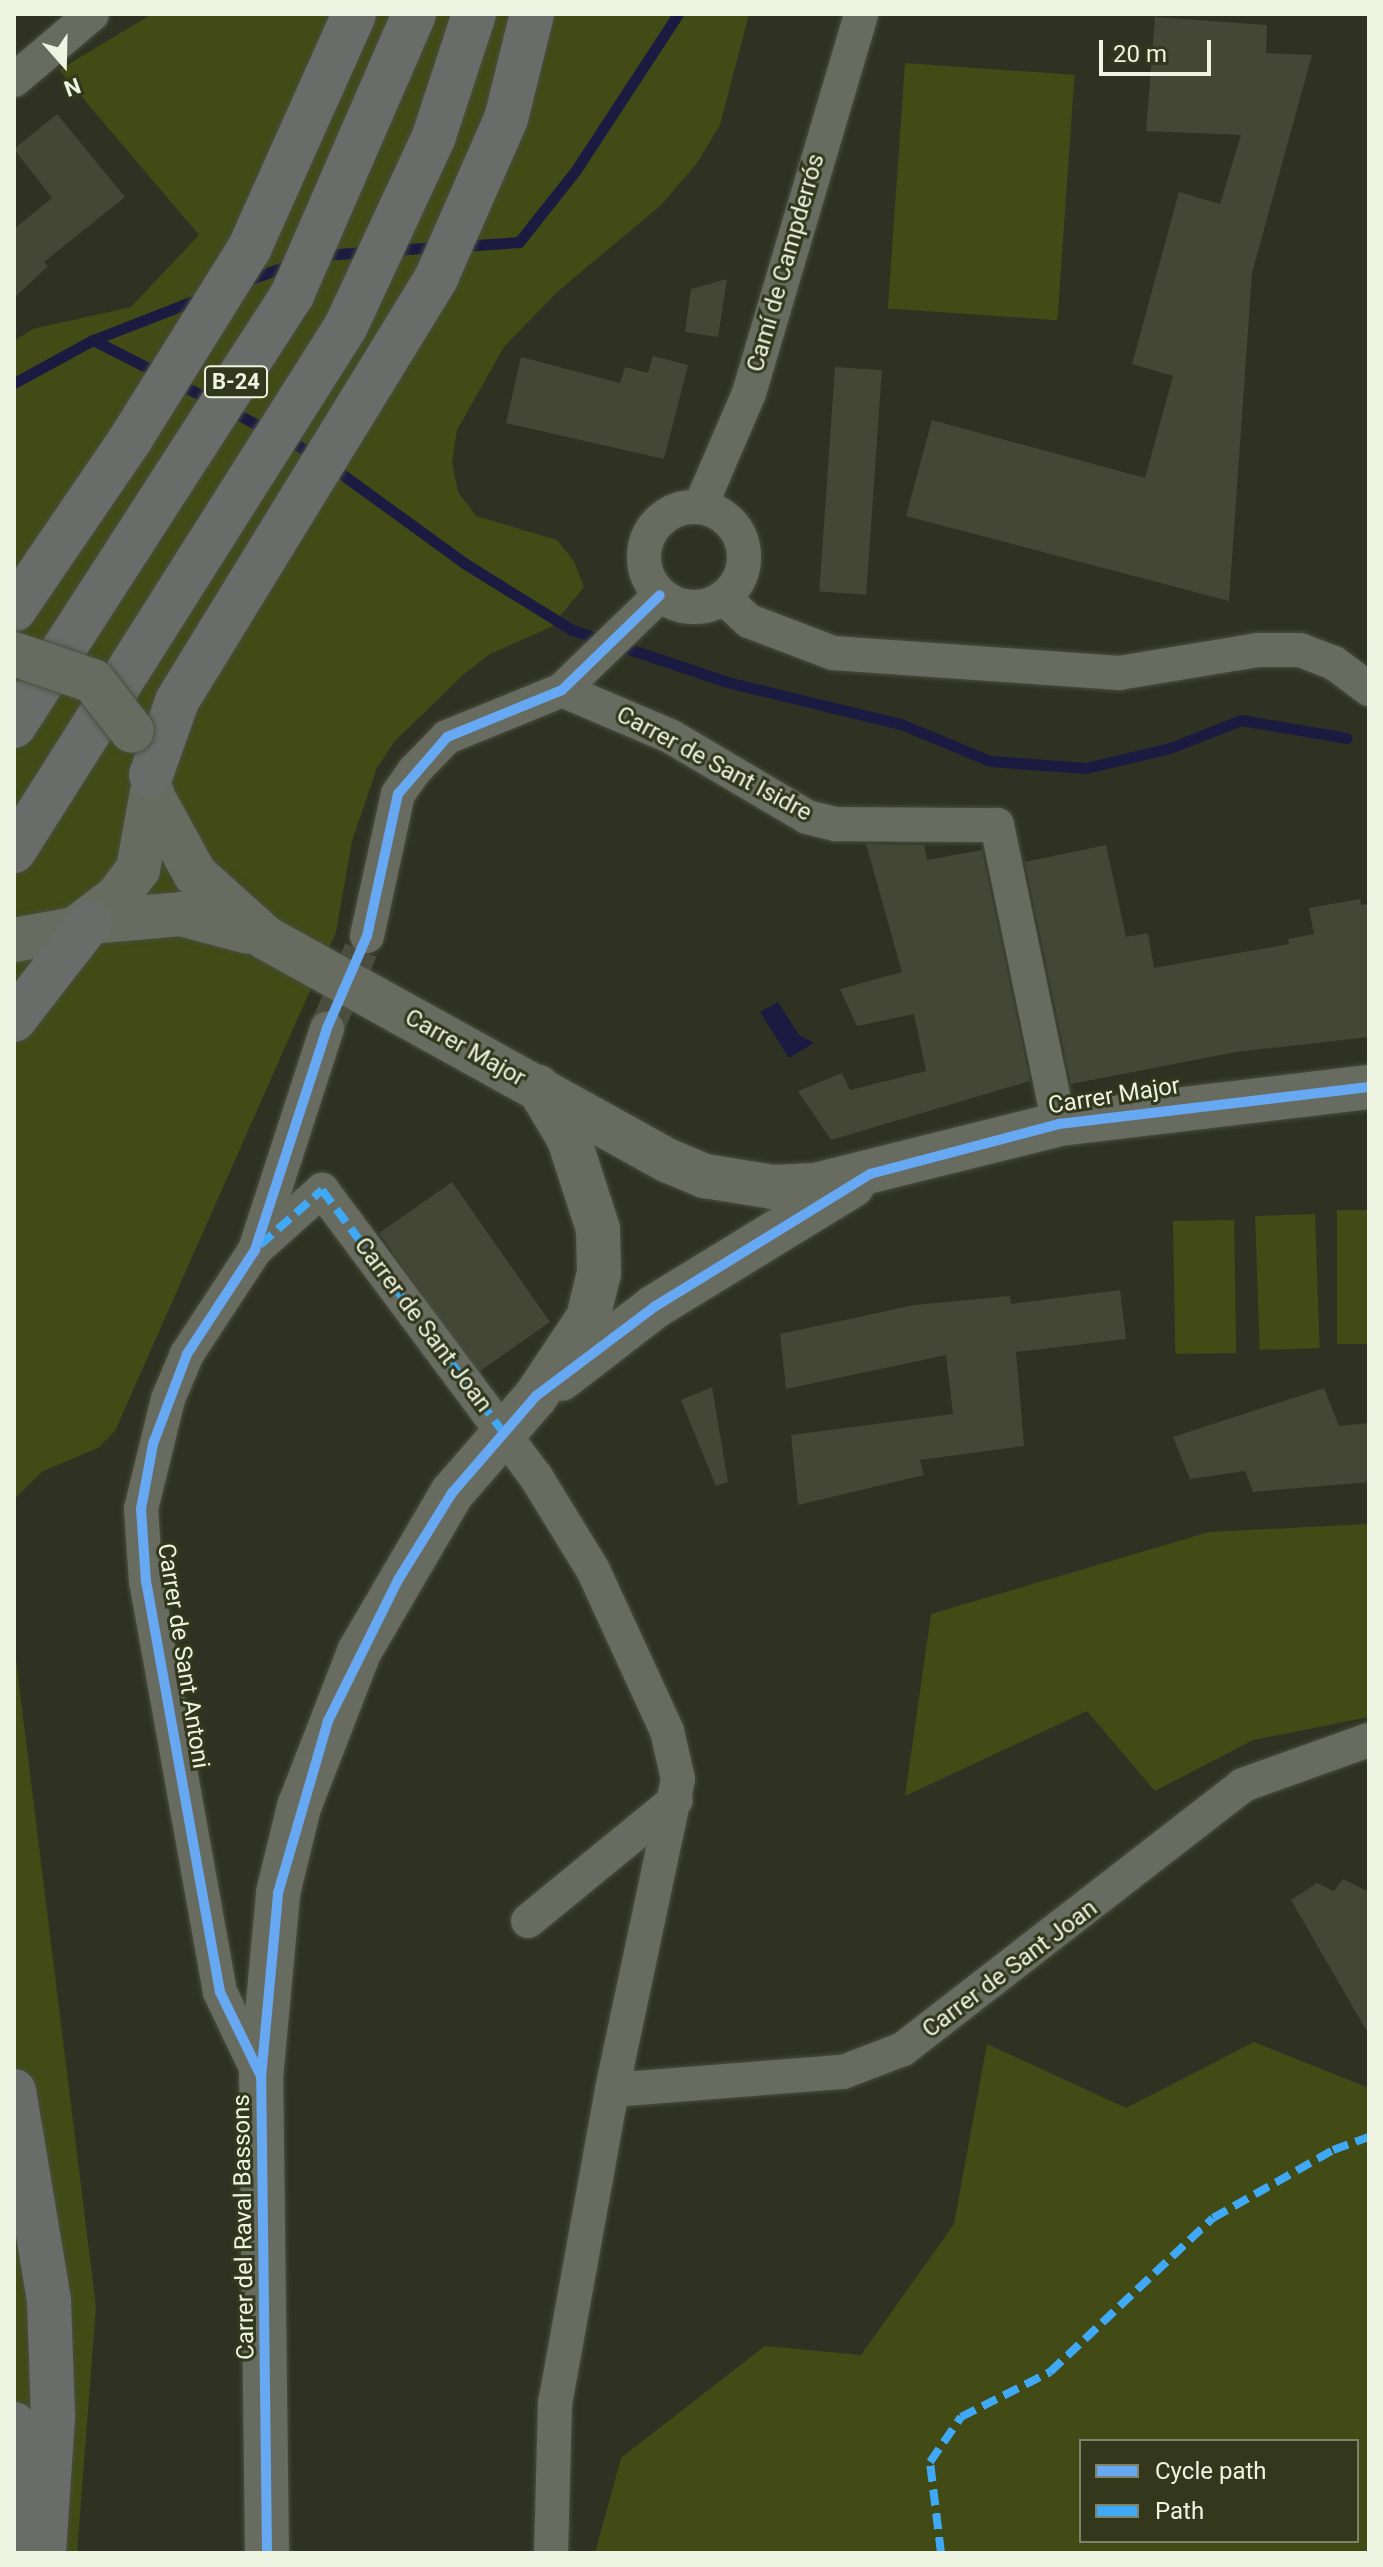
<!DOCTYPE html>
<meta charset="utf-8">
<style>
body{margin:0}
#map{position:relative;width:1383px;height:2567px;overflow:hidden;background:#2f3222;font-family:Roboto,sans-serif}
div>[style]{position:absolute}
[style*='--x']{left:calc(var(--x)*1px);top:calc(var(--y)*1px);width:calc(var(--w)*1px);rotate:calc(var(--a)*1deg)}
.green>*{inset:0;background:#424a15;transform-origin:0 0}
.water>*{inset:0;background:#1b1b42}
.stream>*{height:11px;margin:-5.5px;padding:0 5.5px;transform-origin:5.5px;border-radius:5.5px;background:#1b1b42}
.building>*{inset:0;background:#444736;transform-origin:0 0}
.minor-tunnel>*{height:34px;margin-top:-17px;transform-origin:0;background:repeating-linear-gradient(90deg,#4c4f3f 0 34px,transparent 0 51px)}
.roads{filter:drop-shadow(0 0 2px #4a4d3f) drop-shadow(0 0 2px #4a4d3f)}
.minor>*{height:34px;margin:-17px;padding:0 17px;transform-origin:17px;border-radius:17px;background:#686b5f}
.minor>.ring{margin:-17px;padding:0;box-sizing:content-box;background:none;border:34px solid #686b5f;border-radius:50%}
.tertiary>*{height:44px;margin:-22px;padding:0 22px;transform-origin:22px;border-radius:22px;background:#686b5f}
.motorway>*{height:44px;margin:-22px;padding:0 22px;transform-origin:22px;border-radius:22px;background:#696c68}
.bridges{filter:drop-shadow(0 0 2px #4a4d3f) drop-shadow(0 0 2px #4a4d3f)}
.tertiary-bridge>*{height:44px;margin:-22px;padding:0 22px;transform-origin:22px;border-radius:22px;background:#686b5f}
.quiet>*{height:8px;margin-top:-4px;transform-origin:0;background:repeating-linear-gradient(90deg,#3fa9f5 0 16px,transparent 0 24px)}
.cycleway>*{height:10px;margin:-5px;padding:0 5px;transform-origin:5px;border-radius:5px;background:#66a8f1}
span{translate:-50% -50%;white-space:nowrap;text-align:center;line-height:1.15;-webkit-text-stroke:6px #33381c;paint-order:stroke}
.shield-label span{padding:2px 6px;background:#33381c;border:2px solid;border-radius:6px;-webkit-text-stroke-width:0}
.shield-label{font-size:22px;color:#eff3e2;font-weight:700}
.street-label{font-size:24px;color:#eff3e2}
.frame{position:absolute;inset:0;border:16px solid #eff3e2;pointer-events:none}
.legend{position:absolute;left:1079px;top:2439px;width:280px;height:104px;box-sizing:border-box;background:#33381c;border:2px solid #7e836b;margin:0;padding:10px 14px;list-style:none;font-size:24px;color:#eff3e2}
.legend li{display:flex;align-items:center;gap:16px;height:40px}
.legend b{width:40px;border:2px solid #7e836b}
.north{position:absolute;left:24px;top:24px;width:80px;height:80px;-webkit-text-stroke:6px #33381c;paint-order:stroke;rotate:160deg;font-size:22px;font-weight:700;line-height:32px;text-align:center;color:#eff3e2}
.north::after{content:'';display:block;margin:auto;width:28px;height:36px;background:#eff3e2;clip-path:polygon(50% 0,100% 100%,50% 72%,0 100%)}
.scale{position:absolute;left:1099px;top:40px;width:112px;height:36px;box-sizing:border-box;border:4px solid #eff3e2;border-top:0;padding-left:10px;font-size:24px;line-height:28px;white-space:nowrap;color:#eff3e2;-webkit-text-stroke:6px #33381c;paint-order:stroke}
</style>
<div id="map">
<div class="green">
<div style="clip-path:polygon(152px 14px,749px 14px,720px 125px,697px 163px,661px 205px,556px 293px,504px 347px,457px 430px,452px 462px,458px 492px,476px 516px,557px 540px,574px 561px,584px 587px,551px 627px,490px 654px,464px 674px,395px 741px,377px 768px,352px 841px,336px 932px,115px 1431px,98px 1448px,43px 1471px,14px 1499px,14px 341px,33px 329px,131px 307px,199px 235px,59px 70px)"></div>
<div style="left:905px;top:63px;width:170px;height:246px;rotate:4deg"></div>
<div style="left:1369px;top:1210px;width:134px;height:32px;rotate:90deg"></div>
<div style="left:1315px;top:1214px;width:134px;height:60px;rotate:88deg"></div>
<div style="left:1234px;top:1220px;width:133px;height:61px;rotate:89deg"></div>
<div style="clip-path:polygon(1369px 1524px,1369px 1717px,1253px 1740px,1155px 1791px,1087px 1711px,905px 1796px,931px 1614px,1209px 1532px)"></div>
<div style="clip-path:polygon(14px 1644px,96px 2307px,77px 2553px,14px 2553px)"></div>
<div style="clip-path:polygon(evenodd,1254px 2042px,1369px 2088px,1369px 2553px,595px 2553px,621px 2458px,765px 2346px,861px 2355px,954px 2224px,987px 2044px,1126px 2108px,1254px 2042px,1081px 2441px,1357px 2441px,1357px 2541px,1081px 2541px,1081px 2441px)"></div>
</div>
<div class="water">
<div style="clip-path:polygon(778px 1002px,799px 1035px,814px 1043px,789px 1058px,760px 1012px)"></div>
</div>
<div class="stream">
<div style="--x:462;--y:246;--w:57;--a:-4"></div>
<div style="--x:519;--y:242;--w:92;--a:-51.6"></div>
<div style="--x:576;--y:170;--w:186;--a:-56.8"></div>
<div style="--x:394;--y:250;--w:43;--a:-4"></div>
<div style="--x:322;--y:255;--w:47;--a:-3.7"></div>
<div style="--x:243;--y:282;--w:51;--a:-20.6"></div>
<div style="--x:93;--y:340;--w:77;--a:26.9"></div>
<div style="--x:14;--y:383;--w:90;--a:-28.6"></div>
<div style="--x:93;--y:340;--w:116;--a:-21.3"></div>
<div style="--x:177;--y:383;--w:39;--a:27"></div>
<div style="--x:227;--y:409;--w:47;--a:27.6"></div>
<div style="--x:284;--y:438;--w:39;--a:29"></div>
<div style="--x:332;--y:467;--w:163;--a:36"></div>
<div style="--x:464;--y:563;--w:127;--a:31.8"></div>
<div style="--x:572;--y:630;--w:163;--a:18.5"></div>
<div style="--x:727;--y:682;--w:179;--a:13.6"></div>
<div style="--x:901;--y:724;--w:96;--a:22.6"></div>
<div style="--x:990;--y:761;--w:96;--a:4.2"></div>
<div style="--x:1086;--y:768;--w:86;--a:-13.4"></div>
<div style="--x:1170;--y:748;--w:76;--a:-21.5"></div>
<div style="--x:1241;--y:720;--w:107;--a:9.7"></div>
</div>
<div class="building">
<div style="clip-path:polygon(1155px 17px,1267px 25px,1266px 53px,1312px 55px,1252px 273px,1229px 601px,906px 516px,932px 420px,1145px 478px,1173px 376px,1132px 364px,1179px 192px,1220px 204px,1241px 135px,1146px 131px)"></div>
<div style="clip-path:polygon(57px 114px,125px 197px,44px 262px,48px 266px,14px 298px,14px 229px,52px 198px,14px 149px)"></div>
<div style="clip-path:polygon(727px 279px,718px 337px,685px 332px,691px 289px)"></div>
<div style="clip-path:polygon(653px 356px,688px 365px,664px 459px,506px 423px,521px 357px,620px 383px,625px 367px,648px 373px)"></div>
<div style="left:835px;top:367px;width:47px;height:225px;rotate:4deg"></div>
<div style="clip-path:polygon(866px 844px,924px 845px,927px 860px,982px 850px,1030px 1081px,831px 1140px,798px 1091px,842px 1073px,850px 1090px,926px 1071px,914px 1014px,857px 1026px,840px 989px,902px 972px)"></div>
<div style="clip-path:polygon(1106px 845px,1126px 937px,1148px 933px,1154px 968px,1289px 944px,1288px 939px,1314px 934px,1309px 908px,1360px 899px,1361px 905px,1369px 904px,1369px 1037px,1236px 1052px,1071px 1084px,1025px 862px)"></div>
<div style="left:452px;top:1182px;width:171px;height:89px;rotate:55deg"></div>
<div style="clip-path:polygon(1120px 1290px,1126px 1339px,1016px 1352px,1024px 1446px,920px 1460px,924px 1475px,798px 1505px,791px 1435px,953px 1414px,946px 1355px,786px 1389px,780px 1334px,914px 1305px,1010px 1296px,1011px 1304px)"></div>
<div style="clip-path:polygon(712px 1387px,728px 1482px,716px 1486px,681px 1400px)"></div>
<div style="clip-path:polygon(1324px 1388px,1339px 1426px,1369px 1423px,1369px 1482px,1253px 1492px,1245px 1471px,1190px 1479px,1173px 1437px)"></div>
<div style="clip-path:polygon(1343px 1879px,1369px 1892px,1369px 2035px,1291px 1900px,1317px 1883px,1334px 1891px)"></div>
</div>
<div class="minor-tunnel">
<div style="--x:327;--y:1028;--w:100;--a:-66.5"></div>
</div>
<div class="roads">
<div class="minor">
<div style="--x:14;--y:80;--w:102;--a:-40.2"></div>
<div class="ring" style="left:644px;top:507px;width:66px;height:66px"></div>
<div style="--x:700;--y:507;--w:124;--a:-66.7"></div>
<div style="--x:749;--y:393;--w:395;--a:-73.5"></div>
<div style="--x:724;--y:598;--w:34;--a:43"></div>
<div style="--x:749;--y:621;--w:90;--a:20.9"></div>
<div style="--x:833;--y:653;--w:287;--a:4"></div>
<div style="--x:1119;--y:673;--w:141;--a:-9.4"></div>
<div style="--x:1258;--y:650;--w:42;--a:0"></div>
<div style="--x:1300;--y:650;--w:36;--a:21"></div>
<div style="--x:1334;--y:663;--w:44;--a:36.6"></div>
<div style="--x:562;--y:690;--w:117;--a:23.1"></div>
<div style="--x:670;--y:736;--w:159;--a:30.6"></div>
<div style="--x:807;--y:817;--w:30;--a:14"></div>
<div style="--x:836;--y:824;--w:161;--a:0.4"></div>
<div style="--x:997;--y:825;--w:305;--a:78.3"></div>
<div style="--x:367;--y:936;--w:145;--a:-77.7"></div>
<div style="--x:398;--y:794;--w:29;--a:-55"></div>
<div style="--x:415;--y:770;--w:46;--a:-45.9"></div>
<div style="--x:447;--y:737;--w:124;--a:-22.2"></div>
<div style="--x:562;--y:690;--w:136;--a:-44.1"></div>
<div style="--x:255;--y:1250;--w:90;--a:-41.8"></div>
<div style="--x:322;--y:1190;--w:358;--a:53.3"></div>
<div style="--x:536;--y:1477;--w:109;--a:58.5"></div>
<div style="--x:593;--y:1570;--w:177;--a:65.3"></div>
<div style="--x:667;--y:1731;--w:49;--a:77.1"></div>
<div style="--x:678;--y:1779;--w:318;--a:102"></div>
<div style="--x:612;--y:2090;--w:318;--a:100.3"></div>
<div style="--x:555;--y:2403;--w:150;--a:91.5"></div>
<div style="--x:528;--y:1921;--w:191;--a:-39.3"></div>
<div style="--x:261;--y:2078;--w:95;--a:-115.5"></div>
<div style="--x:220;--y:1992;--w:417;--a:-100.2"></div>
<div style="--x:146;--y:1582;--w:73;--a:-93.9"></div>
<div style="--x:141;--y:1509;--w:113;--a:-76.2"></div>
<div style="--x:168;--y:1399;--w:49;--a:-67.1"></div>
<div style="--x:187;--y:1354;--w:124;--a:-56.8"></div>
<div style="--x:255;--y:1250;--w:233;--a:-72"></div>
<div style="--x:612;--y:2090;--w:232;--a:-4.5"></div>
<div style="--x:843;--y:2072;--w:64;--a:-21"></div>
<div style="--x:903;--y:2049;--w:430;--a:-37.8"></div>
<div style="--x:1243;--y:1785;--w:134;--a:-19.7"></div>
</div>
<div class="tertiary">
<div style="--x:153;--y:797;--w:88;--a:61.4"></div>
<div style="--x:195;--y:874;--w:96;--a:42"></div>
<div style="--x:266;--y:938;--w:461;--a:29"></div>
<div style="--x:669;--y:1161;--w:39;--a:23"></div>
<div style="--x:705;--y:1176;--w:69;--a:9.2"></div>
<div style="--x:773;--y:1187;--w:42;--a:-2.7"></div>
<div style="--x:815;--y:1185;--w:252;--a:-14"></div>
<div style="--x:1059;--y:1124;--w:312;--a:-6.8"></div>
<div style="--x:90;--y:922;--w:91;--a:-5"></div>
<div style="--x:181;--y:914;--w:69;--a:15"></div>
<div style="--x:14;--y:940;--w:62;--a:-10.2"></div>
<div style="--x:75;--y:929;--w:53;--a:-37.3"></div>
<div style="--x:117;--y:897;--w:35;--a:-53"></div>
<div style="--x:138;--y:869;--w:78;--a:-79.7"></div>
<div style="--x:561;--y:1379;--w:118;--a:-37.7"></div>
<div style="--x:654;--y:1307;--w:233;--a:-31.5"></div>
<div style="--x:267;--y:2553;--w:475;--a:-90.7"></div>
<div style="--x:261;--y:2078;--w:186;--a:-84.7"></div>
<div style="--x:278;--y:1893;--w:89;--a:-76.3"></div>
<div style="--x:299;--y:1807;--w:166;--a:-68.8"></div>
<div style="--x:359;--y:1652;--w:184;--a:-59.7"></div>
<div style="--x:452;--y:1493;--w:128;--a:-49.1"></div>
<div style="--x:536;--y:1396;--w:94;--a:-56.3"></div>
<div style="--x:588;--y:1318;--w:46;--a:-76.3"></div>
<div style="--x:599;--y:1273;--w:44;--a:-91.3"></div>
<div style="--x:598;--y:1229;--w:95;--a:-107.9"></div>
<div style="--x:569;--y:1139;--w:61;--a:-120.8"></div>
</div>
<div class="motorway">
<div style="--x:14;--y:610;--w:206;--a:-55.7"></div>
<div style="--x:130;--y:440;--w:227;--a:-58.1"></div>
<div style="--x:250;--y:247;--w:255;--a:-65.9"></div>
<div style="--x:14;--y:726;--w:513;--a:-57.18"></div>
<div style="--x:292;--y:295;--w:306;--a:-66.5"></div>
<div style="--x:151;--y:775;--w:78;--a:-70.6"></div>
<div style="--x:177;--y:701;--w:498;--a:-58.5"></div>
<div style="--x:437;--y:276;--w:171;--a:-66.3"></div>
<div style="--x:506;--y:119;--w:108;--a:-76.1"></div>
<div style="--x:14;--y:851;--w:621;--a:-57.69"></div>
<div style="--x:346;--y:326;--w:209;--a:-65.1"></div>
<div style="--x:434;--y:136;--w:128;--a:-71.8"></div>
<div style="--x:14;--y:1020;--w:124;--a:-52.2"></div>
<div style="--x:14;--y:2091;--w:213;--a:80.5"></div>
<div style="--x:49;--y:2301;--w:116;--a:88"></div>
<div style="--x:53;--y:2417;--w:136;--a:93.8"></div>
<div style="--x:14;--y:2424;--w:129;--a:86.9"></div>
</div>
</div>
<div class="bridges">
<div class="tertiary-bridge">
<div style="--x:14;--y:654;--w:83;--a:18.9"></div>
<div style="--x:93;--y:681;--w:63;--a:52"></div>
</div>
</div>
<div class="quiet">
<div style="--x:260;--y:1245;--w:83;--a:-41.6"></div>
<div style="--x:322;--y:1190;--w:302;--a:53.2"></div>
<div style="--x:941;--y:2553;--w:92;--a:-96.9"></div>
<div style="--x:930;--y:2462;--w:55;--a:-55.4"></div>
<div style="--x:961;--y:2417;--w:100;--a:-26.8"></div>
<div style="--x:1050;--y:2372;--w:224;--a:-43.4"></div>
<div style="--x:1213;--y:2218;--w:138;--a:-29.5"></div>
<div style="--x:1333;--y:2150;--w:38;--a:-20"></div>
</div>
<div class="cycleway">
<div style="--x:260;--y:2074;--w:91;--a:-116"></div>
<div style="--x:220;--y:1992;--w:417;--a:-100.2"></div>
<div style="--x:146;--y:1582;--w:73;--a:-93.9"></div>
<div style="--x:141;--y:1509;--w:66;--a:-79.5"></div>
<div style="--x:153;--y:1444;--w:96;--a:-69.3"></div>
<div style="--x:187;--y:1354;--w:124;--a:-56.8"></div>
<div style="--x:255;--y:1250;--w:233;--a:-72"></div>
<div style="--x:327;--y:1028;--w:100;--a:-66.5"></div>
<div style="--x:367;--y:936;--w:145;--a:-77.7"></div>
<div style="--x:398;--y:794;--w:75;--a:-49.3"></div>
<div style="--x:447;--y:737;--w:124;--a:-22.2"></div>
<div style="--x:562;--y:690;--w:136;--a:-44.1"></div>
<div style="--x:267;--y:2553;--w:475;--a:-90.7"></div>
<div style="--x:261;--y:2078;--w:186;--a:-84.7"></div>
<div style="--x:278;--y:1893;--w:179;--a:-73.8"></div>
<div style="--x:328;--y:1721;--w:157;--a:-63.6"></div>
<div style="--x:398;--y:1580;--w:102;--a:-58.2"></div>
<div style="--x:452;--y:1493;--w:128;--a:-49.1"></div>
<div style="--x:536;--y:1396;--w:148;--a:-37"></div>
<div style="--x:654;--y:1307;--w:254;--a:-31.6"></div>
<div style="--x:870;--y:1174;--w:196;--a:-14.8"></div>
<div style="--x:1059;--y:1124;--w:312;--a:-6.8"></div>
</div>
<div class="shield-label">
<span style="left:236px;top:382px">B-24</span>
</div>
<div class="street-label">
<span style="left:786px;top:263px;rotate:-74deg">Camí de Campderrós</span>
<span style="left:714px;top:764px;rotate:28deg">Carrer de Sant Isidre</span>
<span style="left:465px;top:1048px;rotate:29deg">Carrer Major</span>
<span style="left:1114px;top:1096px;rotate:-9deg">Carrer Major</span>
<span style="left:423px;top:1325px;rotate:53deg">Carrer de Sant Joan</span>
<span style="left:183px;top:1656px;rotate:81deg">Carrer de Sant Antoni</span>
<span style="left:1010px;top:1969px;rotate:-37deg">Carrer de Sant Joan</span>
<span style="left:244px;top:2227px;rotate:-91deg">Carrer del Raval Bassons</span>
</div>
<div class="frame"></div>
<ul class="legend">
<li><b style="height:10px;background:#66a8f1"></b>Cycle path</li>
<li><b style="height:10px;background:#3fa9f5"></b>Path</li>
</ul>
<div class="north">N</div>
<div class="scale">20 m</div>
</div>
